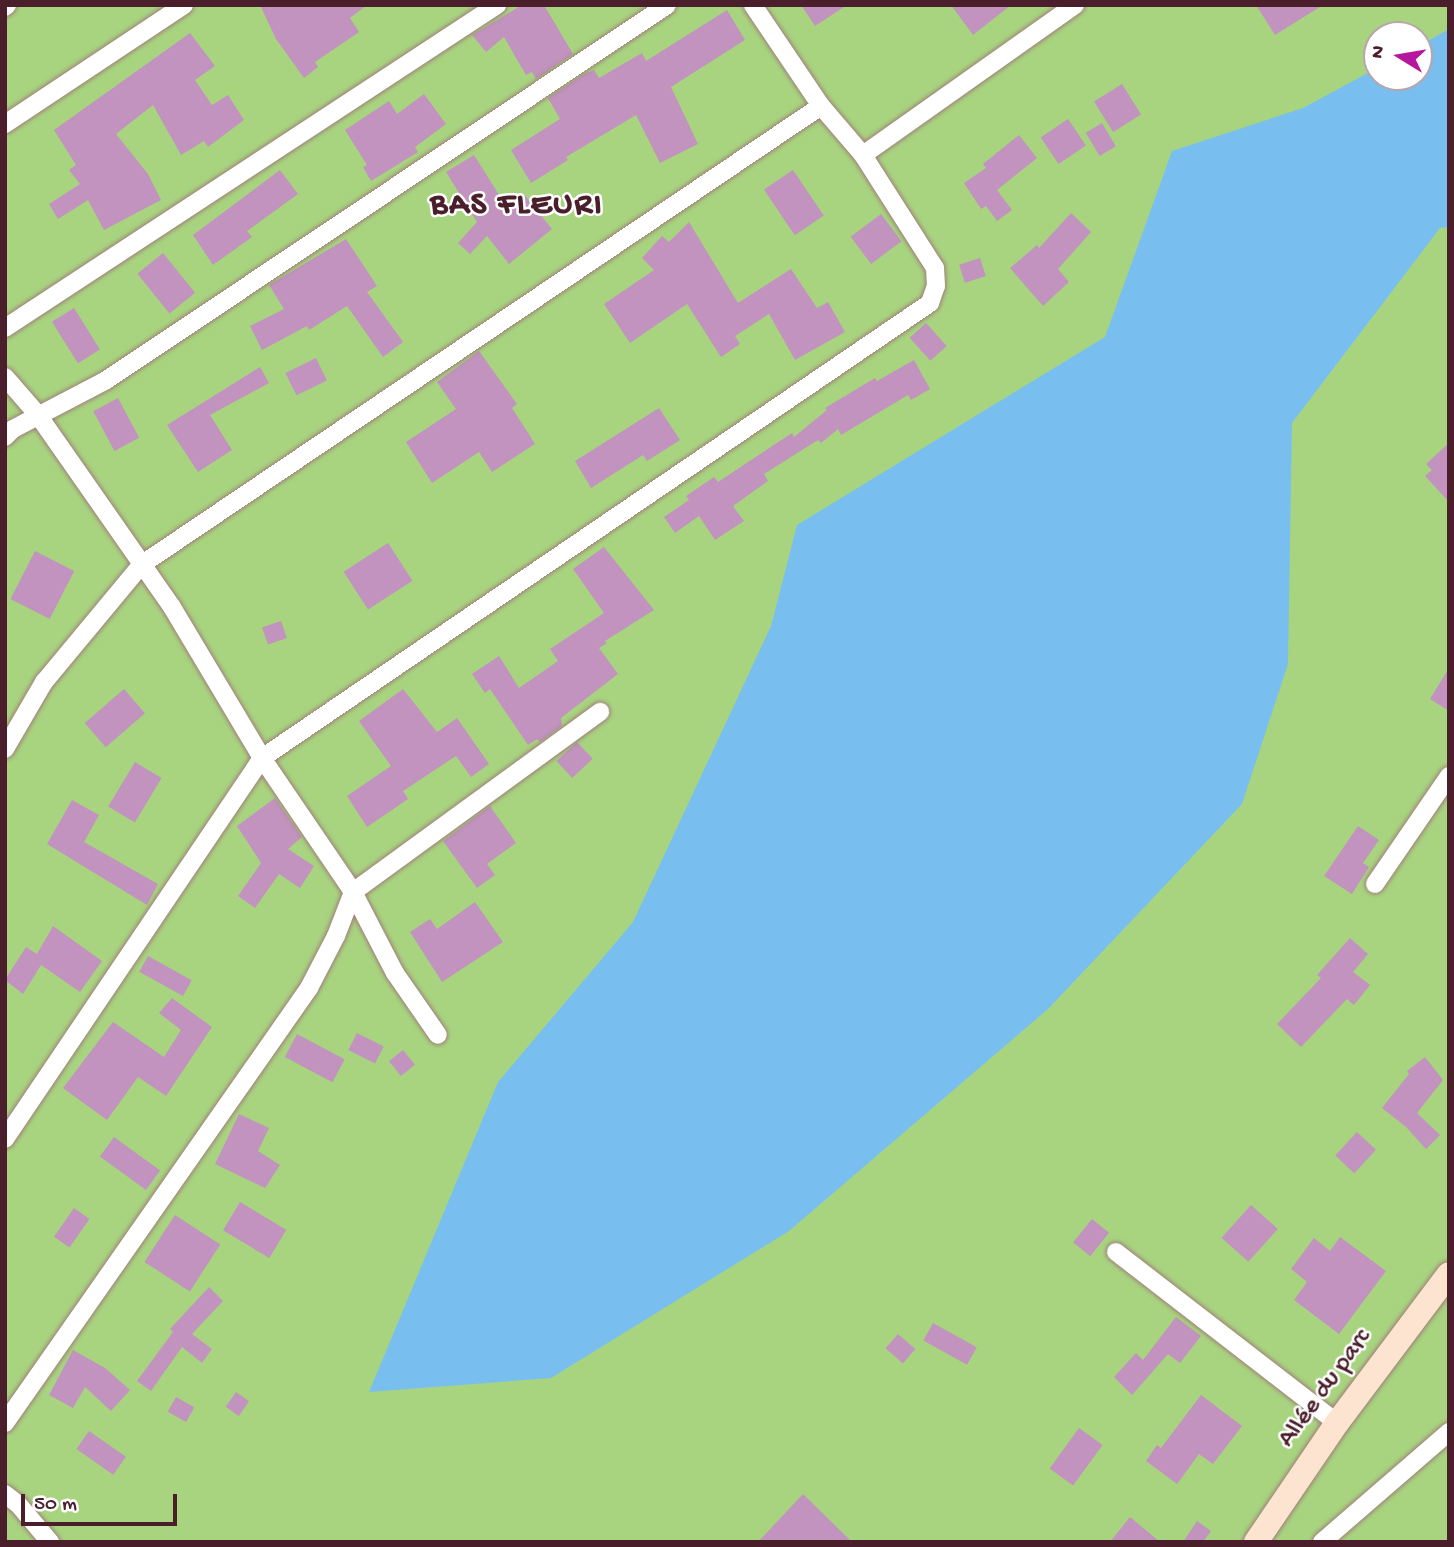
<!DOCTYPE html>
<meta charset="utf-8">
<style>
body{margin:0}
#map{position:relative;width:1454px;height:1547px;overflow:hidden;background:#f5e0c5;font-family:"Gochi Hand",sans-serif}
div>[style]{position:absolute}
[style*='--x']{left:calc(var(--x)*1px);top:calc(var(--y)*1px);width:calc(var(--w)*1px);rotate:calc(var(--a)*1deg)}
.green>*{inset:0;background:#a8d480}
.water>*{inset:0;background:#78bff0}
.building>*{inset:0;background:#c193be;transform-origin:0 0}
.roads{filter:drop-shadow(0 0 2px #a08078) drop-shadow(0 0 2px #a08078)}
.street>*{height:18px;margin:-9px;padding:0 9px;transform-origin:9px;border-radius:9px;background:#fff}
.secondary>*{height:24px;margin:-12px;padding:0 12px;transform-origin:12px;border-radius:12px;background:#fde4d1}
span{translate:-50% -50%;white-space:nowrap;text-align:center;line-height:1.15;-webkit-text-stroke:5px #fff;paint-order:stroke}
.street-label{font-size:26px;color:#4a1f2b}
.district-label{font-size:33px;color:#4a1f2b;font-weight:700;letter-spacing:2px}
.frame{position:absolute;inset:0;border:7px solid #4a1f2b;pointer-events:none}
.north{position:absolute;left:1363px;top:21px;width:70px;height:70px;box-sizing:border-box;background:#fff;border:2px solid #b7a5aa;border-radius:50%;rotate:281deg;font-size:19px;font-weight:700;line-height:28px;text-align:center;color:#4a1f2b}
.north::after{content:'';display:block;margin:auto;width:24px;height:32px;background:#b5179e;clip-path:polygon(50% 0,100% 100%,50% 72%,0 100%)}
.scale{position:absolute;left:21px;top:1494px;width:156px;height:32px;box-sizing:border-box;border:4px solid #4a1f2b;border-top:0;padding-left:9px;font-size:21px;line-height:24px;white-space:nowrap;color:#4a1f2b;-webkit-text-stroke:5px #fff;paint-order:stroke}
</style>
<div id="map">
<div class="green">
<div style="clip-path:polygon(evenodd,5px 5px,1449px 5px,1449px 1542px,5px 1542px,5px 5px,1377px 35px,1419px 35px,1419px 77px,1377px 77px,1377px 35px)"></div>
</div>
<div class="water">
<div style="clip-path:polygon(1449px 29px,1449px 227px,1440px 228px,1292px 423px,1288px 664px,1242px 804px,1048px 1009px,789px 1231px,551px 1378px,369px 1392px,498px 1082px,633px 922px,771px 626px,797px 525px,1105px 337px,1172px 151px,1303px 108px,1377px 68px,1377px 77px,1419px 77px,1419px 46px)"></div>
</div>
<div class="building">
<div style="clip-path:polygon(260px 5px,367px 5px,350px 18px,359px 32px,315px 62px,318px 67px,304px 78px,276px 39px)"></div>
<div style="clip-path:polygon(522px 5px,544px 5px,573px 54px,536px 79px,532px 72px,526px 75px,504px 37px,486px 52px,472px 35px)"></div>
<div style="clip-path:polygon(801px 5px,847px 5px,815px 26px)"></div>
<div style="clip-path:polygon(951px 5px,1011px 5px,973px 35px)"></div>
<div style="clip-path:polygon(1256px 5px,1323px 5px,1275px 35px)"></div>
<div style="clip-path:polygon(727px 10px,745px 40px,671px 87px,698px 144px,660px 163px,636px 115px,566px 157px,568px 160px,531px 183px,511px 150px,560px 119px,548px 98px,584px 74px,594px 70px,599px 78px,642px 53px,646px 61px)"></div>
<div style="clip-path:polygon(190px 33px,215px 66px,195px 80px,212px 105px,228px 95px,244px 120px,208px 147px,204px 141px,181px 155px,153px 105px,116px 134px,148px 174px,161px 200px,104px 230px,88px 200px,58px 219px,49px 204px,80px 184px,69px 170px,76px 165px,54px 130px)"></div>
<div style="left:1122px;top:84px;width:36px;height:33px;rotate:58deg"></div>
<div style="clip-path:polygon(424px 94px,446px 124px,415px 147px,418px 152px,371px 181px,363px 167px,367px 165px,345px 130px,389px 101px,397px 114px)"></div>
<div style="left:1068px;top:119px;width:32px;height:33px;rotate:56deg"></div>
<div style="left:1102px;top:123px;width:27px;height:19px;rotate:59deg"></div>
<div style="clip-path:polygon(1019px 135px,1037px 158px,997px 190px,1012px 210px,997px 221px,986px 206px,981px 209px,964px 183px,986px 168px,983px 164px)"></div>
<div style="clip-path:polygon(474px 155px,506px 206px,523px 193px,552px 229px,509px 264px,487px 236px,470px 254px,458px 243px,477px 222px,446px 172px)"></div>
<div style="clip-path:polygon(280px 170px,298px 194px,247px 231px,252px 237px,213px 265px,193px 235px)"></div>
<div style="left:793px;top:170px;width:55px;height:35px;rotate:56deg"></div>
<div style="clip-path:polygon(1071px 213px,1091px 232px,1058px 269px,1069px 282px,1043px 306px,1010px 268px,1037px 245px,1039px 248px)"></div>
<div style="left:881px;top:214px;width:34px;height:38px;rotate:53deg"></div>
<div style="clip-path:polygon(689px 222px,738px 303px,791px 269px,817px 308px,828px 302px,845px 332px,795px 360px,769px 314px,735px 336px,740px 344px,721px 357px,687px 304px,630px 343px,604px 304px,654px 270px,642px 258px,662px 236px,669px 242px)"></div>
<div style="clip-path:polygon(346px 239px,377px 286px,367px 292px,403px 342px,383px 357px,347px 306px,309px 330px,307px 326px,262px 350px,250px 326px,284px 309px,269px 285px)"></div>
<div style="left:163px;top:253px;width:51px;height:33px;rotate:51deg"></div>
<div style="left:980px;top:258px;width:19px;height:22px;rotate:72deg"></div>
<div style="left:74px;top:308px;width:49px;height:26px;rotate:58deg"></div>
<div style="left:926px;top:323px;width:31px;height:22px;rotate:48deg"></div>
<div style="clip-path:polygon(479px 351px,517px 404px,512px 408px,535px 444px,492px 472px,479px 452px,432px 483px,406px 442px,456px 409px,437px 382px)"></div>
<div style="left:316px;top:358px;width:25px;height:34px;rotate:64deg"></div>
<div style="clip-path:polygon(914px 360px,930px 389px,911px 400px,908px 395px,841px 435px,838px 429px,821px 443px,818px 440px,764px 474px,768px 481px,733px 506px,744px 521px,715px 540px,699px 516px,675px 533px,664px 517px,689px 500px,686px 496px,714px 477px,718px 482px,792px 433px,794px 437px,827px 410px,825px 408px,875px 378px,877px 381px)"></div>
<div style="clip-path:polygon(260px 367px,269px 383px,210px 415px,232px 450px,198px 472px,167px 425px)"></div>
<div style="left:118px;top:398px;width:45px;height:28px;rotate:62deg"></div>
<div style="clip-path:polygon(659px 408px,680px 440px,647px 461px,643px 455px,591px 488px,575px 461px)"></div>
<div style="clip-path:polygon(1449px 443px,1449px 502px,1425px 476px,1432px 470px,1426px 464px)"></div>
<div style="left:388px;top:543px;width:45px;height:53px;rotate:57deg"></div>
<div style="clip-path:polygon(604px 547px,654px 610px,605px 641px,607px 643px,599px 648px,618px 674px,561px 718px,562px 726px,540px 742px,537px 739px,528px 745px,490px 689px,485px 693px,472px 674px,499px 656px,519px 688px,558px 661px,550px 649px,604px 613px,573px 569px)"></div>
<div style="left:35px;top:551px;width:44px;height:54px;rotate:27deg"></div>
<div style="left:281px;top:621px;width:18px;height:20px;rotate:71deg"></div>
<div style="clip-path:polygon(1449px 668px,1449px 711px,1430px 699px)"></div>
<div style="left:124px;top:689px;width:32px;height:52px;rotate:49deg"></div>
<div style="clip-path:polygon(403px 689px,437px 732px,457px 718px,489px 764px,471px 777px,456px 756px,403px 791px,408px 799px,367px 827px,347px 796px,391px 766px,359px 721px)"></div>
<div style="left:577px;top:742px;width:23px;height:28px;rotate:47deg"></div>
<div style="left:135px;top:762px;width:31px;height:52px;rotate:31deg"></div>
<div style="clip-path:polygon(275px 798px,302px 837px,288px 849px,314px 866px,300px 888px,279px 874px,255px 908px,238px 896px,261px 863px,237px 826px)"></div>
<div style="clip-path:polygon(72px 800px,99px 815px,84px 842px,158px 884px,147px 905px,47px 844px)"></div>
<div style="clip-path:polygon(490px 806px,516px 843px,487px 864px,495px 875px,477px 888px,443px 841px)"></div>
<div style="clip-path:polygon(1358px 826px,1379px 840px,1363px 863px,1369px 867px,1352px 894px,1324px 876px)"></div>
<div style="clip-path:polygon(475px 902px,503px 942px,442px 982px,410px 932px,430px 919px,437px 929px)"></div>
<div style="clip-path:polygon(53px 926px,102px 961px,80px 992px,41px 965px,23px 994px,5px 980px,26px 947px,37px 954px)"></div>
<div style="clip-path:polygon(1350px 938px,1368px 954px,1353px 972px,1370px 985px,1354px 1005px,1347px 999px,1301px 1047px,1277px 1024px,1321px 978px,1317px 975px)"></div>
<div style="left:148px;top:956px;width:50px;height:18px;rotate:29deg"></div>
<div style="clip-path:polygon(172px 998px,212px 1027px,166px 1096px,138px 1077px,107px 1120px,63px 1088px,113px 1022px,164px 1057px,181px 1030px,159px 1013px)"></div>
<div style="left:357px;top:1033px;width:30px;height:19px;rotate:27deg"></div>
<div style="left:297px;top:1034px;width:54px;height:26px;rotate:28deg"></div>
<div style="left:403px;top:1050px;width:19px;height:18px;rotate:51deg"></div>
<div style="clip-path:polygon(1425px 1057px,1443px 1080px,1417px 1113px,1440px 1135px,1426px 1149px,1406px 1127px,1382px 1108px,1409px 1074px,1407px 1071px)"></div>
<div style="clip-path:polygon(239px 1114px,269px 1128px,258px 1151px,280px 1165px,265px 1188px,215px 1164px)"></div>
<div style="left:1357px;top:1132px;width:26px;height:32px;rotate:43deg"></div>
<div style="left:114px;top:1137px;width:57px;height:24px;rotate:36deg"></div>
<div style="left:240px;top:1202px;width:54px;height:33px;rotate:31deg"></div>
<div style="left:1251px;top:1205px;width:36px;height:44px;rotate:42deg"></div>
<div style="left:74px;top:1208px;width:19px;height:35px;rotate:35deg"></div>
<div style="left:175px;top:1215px;width:54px;height:56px;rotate:33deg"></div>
<div style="left:1092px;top:1219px;width:22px;height:30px;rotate:39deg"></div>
<div style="clip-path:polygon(1340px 1237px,1386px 1271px,1339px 1334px,1294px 1300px,1307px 1282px,1291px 1269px,1314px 1238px,1330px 1251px)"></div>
<div style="clip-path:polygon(209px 1287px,223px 1301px,192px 1334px,212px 1349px,202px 1363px,182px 1347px,151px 1391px,137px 1381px,173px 1332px,170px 1329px)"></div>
<div style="clip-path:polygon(1176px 1317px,1201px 1336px,1180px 1363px,1168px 1354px,1132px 1395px,1114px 1377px,1136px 1353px,1143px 1360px)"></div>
<div style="left:933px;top:1323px;width:50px;height:20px;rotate:29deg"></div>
<div style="left:898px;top:1334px;width:23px;height:19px;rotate:41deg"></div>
<div style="clip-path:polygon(73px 1350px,105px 1368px,130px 1390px,111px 1411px,85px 1387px,73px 1408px,49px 1395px)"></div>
<div style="left:236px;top:1392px;width:16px;height:18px;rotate:35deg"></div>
<div style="clip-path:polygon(1201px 1395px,1242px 1426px,1213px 1464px,1199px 1454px,1177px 1484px,1146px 1461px,1157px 1445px,1161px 1448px)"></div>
<div style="left:176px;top:1397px;width:21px;height:17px;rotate:29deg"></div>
<div style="left:1079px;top:1428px;width:29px;height:50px;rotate:36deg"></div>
<div style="left:89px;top:1431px;width:45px;height:22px;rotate:35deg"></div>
<div style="clip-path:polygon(803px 1494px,852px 1542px,758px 1542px)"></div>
<div style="clip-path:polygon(1130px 1517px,1160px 1542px,1110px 1542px)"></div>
<div style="clip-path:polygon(1197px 1521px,1211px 1531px,1203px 1542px,1183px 1542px)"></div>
</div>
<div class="roads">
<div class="street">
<div style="--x:5;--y:7;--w:3;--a:-45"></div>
<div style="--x:5;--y:124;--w:215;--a:-33.6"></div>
<div style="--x:863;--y:155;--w:260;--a:-35.3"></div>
<div style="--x:5;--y:328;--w:589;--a:-33.29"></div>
<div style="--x:5;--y:377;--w:50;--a:49"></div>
<div style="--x:38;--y:415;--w:234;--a:55.1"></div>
<div style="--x:172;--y:607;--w:176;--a:59.2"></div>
<div style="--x:262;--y:758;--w:162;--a:55.8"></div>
<div style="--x:353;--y:892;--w:91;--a:62.6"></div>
<div style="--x:395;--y:973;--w:75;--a:55.3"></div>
<div style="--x:5;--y:437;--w:11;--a:-45"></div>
<div style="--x:13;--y:429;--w:104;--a:-27.6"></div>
<div style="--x:105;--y:381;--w:676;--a:-33.78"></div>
<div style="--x:5;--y:749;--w:78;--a:-59.8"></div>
<div style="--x:44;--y:682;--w:152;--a:-50.3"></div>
<div style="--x:141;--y:565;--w:820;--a:-34.02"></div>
<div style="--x:1375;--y:884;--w:131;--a:-55.6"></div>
<div style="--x:5;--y:1139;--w:460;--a:-56"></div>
<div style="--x:262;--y:758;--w:808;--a:-34.26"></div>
<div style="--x:930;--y:303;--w:18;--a:-71"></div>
<div style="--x:936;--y:286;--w:18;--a:-93"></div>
<div style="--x:935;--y:268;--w:134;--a:-122.5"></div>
<div style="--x:863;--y:155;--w:65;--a:-130.6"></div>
<div style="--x:821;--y:106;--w:122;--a:-124"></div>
<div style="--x:1116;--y:1252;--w:279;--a:37.7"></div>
<div style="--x:5;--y:1423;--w:531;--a:-55.05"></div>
<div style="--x:309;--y:988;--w:59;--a:-62.6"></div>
<div style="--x:336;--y:936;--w:47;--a:-68.9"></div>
<div style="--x:353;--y:892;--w:306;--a:-36.1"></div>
<div style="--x:5;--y:1494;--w:16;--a:38"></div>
<div style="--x:18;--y:1504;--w:50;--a:49.9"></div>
<div style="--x:1322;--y:1542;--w:168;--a:-40.9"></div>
</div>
<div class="secondary">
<div style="--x:1256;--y:1542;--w:144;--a:-55.8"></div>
<div style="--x:1337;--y:1423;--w:186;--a:-53.1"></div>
</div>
</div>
<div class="street-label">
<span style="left:1326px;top:1389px;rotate:-54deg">Allée du parc</span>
</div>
<div class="district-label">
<span style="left:517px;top:207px">BAS FLEURI</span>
</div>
<div class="frame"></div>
<div class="north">N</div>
<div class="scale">50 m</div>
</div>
